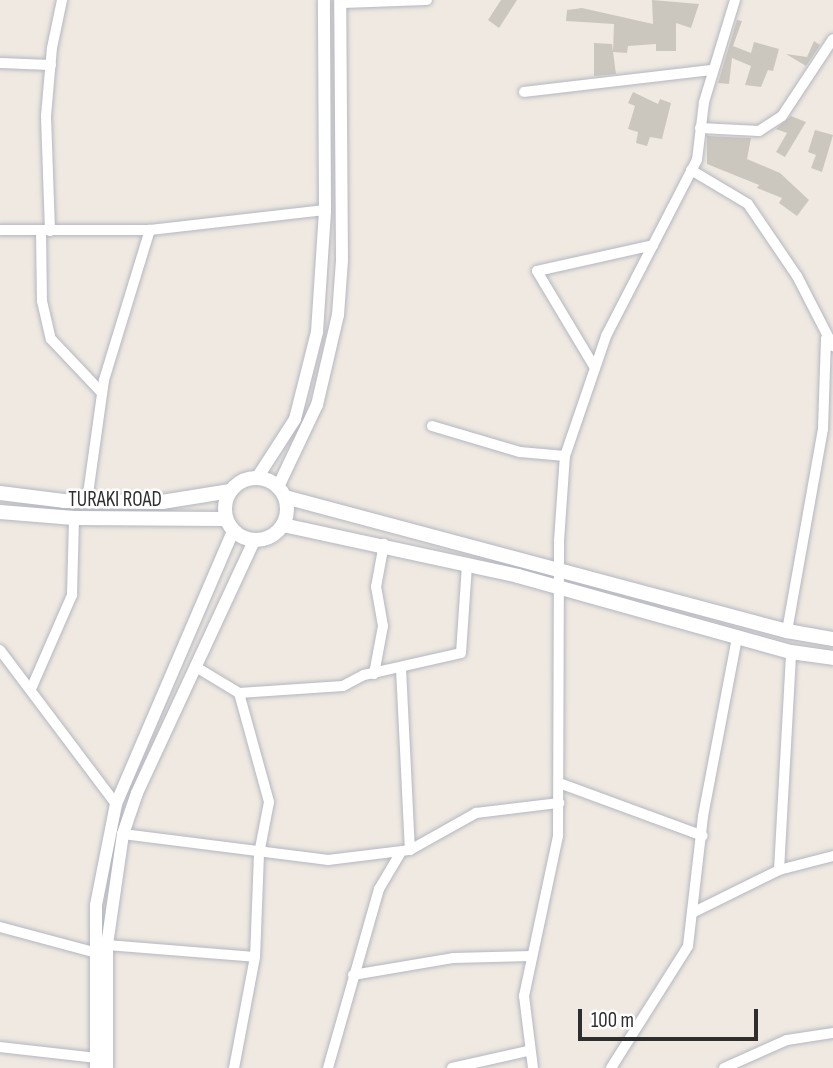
<!DOCTYPE html>
<style>
body{margin:0}
#map{position:relative;width:833px;height:1068px;overflow:hidden;background:#efe9e1;font-family:"Sofia Sans Condensed",sans-serif}
div>[style]{position:absolute}
[style*='--x']{left:calc(var(--x)*1px);top:calc(var(--y)*1px);width:calc(var(--w)*1px);rotate:calc(var(--a)*1deg)}
.building>*{inset:0;background:#cbc7bf}
.roads{filter:drop-shadow(0 0 2px #b4b7c1) drop-shadow(0 0 2px #b4b7c1)}
.minor>*{height:10px;margin:-5px;padding:0 5px;transform-origin:5px;border-radius:5px;background:#fff}
.tertiary>*{height:12px;margin:-6px;padding:0 6px;transform-origin:6px;border-radius:6px;background:#fff}
.secondary>*{height:14px;margin:-7px;padding:0 7px;transform-origin:7px;border-radius:7px;background:#fff}
.secondary>.ring{margin:-7px;padding:0;box-sizing:content-box;background:none;border:14px solid #fff;border-radius:50%}
span{translate:-50% -50%;white-space:nowrap;text-align:center;line-height:1.15;-webkit-text-stroke:5px #fff;paint-order:stroke}
.street-label{font-size:21px;color:#2e2e2e}
.scale{position:absolute;left:578px;top:1009px;width:180px;height:32px;box-sizing:border-box;border:4px solid #2e2e2e;border-top:0;padding-left:9px;font-size:21px;line-height:24px;white-space:nowrap;color:#2e2e2e;-webkit-text-stroke:5px #fff;paint-order:stroke}
</style>
<div id="map">
<div class="building">
<div style="clip-path:polygon(501px 0,517px 0,499px 28px,488px 20px)"></div>
<div style="clip-path:polygon(652px 0,699px 4px,691px 28px,676px 23px,676px 51px,656px 51px,656px 44px,628px 46px,627px 53px,613px 52px,616px 74px,594px 76px,594px 43px,612px 44px,613px 51px,614px 24px,566px 21px,567px 10px,582px 8px,653px 24px)"></div>
<div style="clip-path:polygon(737px 20px,742px 21px,733px 46px,751px 53px,754px 42px,779px 49px,773px 71px,768px 70px,761px 87px,745px 85px,751px 66px,732px 58px,729px 84px,718px 83px)"></div>
<div style="clip-path:polygon(814px 41px,820px 45px,806px 66px,786px 54px,807px 57px)"></div>
<div style="clip-path:polygon(633px 92px,658px 104px,660px 99px,671px 103px,662px 139px,650px 137px,647px 146px,636px 143px,638px 132px,628px 129px,635px 106px,628px 103px)"></div>
<div style="clip-path:polygon(791px 116px,806px 122px,785px 157px,776px 152px,787px 133px,776px 129px)"></div>
<div style="clip-path:polygon(815px 130px,833px 135px,822px 172px,811px 168px,816px 155px,808px 152px)"></div>
<div style="clip-path:polygon(707px 136px,751px 138px,747px 159px,780px 173px,809px 200px,797px 216px,779px 203px,782px 198px,757px 188px,759px 185px,707px 164px)"></div>
</div>
<div class="roads">
<div class="minor">
<div style="--x:341;--y:3;--w:86;--a:-2"></div>
<div style="--x:0;--y:63;--w:51;--a:2.2"></div>
<div style="--x:524;--y:92;--w:188;--a:-6.7"></div>
<div style="--x:700;--y:128;--w:59;--a:2.9"></div>
<div style="--x:759;--y:131;--w:27;--a:-33"></div>
<div style="--x:782;--y:116;--w:92;--a:-56.5"></div>
<div style="--x:691;--y:170;--w:66;--a:30.8"></div>
<div style="--x:748;--y:204;--w:87;--a:55.8"></div>
<div style="--x:797;--y:276;--w:79;--a:62.8"></div>
<div style="--x:0;--y:230;--w:150;--a:0"></div>
<div style="--x:150;--y:230;--w:176;--a:-6.5"></div>
<div style="--x:41;--y:231;--w:70;--a:89.2"></div>
<div style="--x:42;--y:301;--w:39;--a:77"></div>
<div style="--x:51;--y:339;--w:74;--a:46.6"></div>
<div style="--x:50;--y:231;--w:115;--a:-92"></div>
<div style="--x:46;--y:116;--w:68;--a:-85"></div>
<div style="--x:52;--y:48;--w:49;--a:-78.2"></div>
<div style="--x:595;--y:368;--w:113;--a:-120.9"></div>
<div style="--x:537;--y:271;--w:119;--a:-12.6"></div>
<div style="--x:432;--y:426;--w:92;--a:16.5"></div>
<div style="--x:520;--y:452;--w:45;--a:5.1"></div>
<div style="--x:87;--y:501;--w:122;--a:-82"></div>
<div style="--x:104;--y:380;--w:157;--a:-73"></div>
<div style="--x:787;--y:631;--w:205;--a:-79.9"></div>
<div style="--x:823;--y:429;--w:91;--a:-88.1"></div>
<div style="--x:0;--y:650;--w:193;--a:53"></div>
<div style="--x:196;--y:667;--w:50;--a:31.2"></div>
<div style="--x:239;--y:693;--w:113;--a:74.6"></div>
<div style="--x:269;--y:802;--w:53;--a:100.9"></div>
<div style="--x:259;--y:854;--w:103;--a:92.2"></div>
<div style="--x:255;--y:957;--w:113;--a:100.7"></div>
<div style="--x:401;--y:668;--w:182;--a:87.2"></div>
<div style="--x:374;--y:674;--w:49;--a:-79.4"></div>
<div style="--x:383;--y:626;--w:40;--a:-100"></div>
<div style="--x:376;--y:587;--w:44;--a:-79.5"></div>
<div style="--x:31;--y:689;--w:103;--a:-66.4"></div>
<div style="--x:72;--y:595;--w:77;--a:-88.5"></div>
<div style="--x:239;--y:693;--w:104;--a:-3.9"></div>
<div style="--x:343;--y:686;--w:24;--a:-28"></div>
<div style="--x:364;--y:675;--w:99;--a:-12.8"></div>
<div style="--x:461;--y:653;--w:88;--a:-86.1"></div>
<div style="--x:559;--y:783;--w:153;--a:20.2"></div>
<div style="--x:123;--y:834;--w:207;--a:7.2"></div>
<div style="--x:328;--y:860;--w:83;--a:-7"></div>
<div style="--x:410;--y:850;--w:76;--a:-29.3"></div>
<div style="--x:476;--y:813;--w:84;--a:-6.9"></div>
<div style="--x:779;--y:870;--w:218;--a:-86.8"></div>
<div style="--x:694;--y:912;--w:95;--a:-26.3"></div>
<div style="--x:779;--y:870;--w:56;--a:-14.5"></div>
<div style="--x:0;--y:927;--w:96;--a:15"></div>
<div style="--x:107;--y:945;--w:148;--a:4.6"></div>
<div style="--x:353;--y:975;--w:101;--a:-9.6"></div>
<div style="--x:453;--y:958;--w:78;--a:-1.5"></div>
<div style="--x:0;--y:1047;--w:97;--a:6.5"></div>
<div style="--x:328;--y:1068;--w:186;--a:-74.1"></div>
<div style="--x:379;--y:889;--w:43;--a:-59.3"></div>
<div style="--x:452;--y:1068;--w:78;--a:-12.6"></div>
<div style="--x:533;--y:1068;--w:73;--a:-97.1"></div>
<div style="--x:524;--y:996;--w:164;--a:-78"></div>
<div style="--x:558;--y:836;--w:295;--a:-89.8"></div>
<div style="--x:559;--y:541;--w:85;--a:-86"></div>
<div style="--x:565;--y:456;--w:127;--a:-71.1"></div>
<div style="--x:606;--y:336;--w:198;--a:-62.7"></div>
<div style="--x:697;--y:160;--w:58;--a:-83.1"></div>
<div style="--x:704;--y:102;--w:107;--a:-73.1"></div>
<div style="--x:611;--y:1068;--w:144;--a:-57.7"></div>
<div style="--x:688;--y:946;--w:131;--a:-83.4"></div>
<div style="--x:703;--y:816;--w:181;--a:-79.2"></div>
<div style="--x:724;--y:1068;--w:69;--a:-24"></div>
<div style="--x:787;--y:1040;--w:47;--a:-8.7"></div>
</div>
<div class="tertiary">
<div style="--x:257;--y:478;--w:70;--a:-57.2"></div>
<div style="--x:295;--y:419;--w:90;--a:-75.8"></div>
<div style="--x:317;--y:332;--w:122;--a:-86.2"></div>
<div style="--x:325;--y:210;--w:210;--a:-90.3"></div>
<div style="--x:278;--y:487;--w:91;--a:-64.6"></div>
<div style="--x:317;--y:405;--w:92;--a:-76.9"></div>
<div style="--x:338;--y:315;--w:55;--a:-85.8"></div>
<div style="--x:342;--y:260;--w:260;--a:-90.4"></div>
<div style="--x:96;--y:1068;--w:163;--a:-90"></div>
<div style="--x:96;--y:905;--w:103;--a:-78.8"></div>
<div style="--x:116;--y:804;--w:297;--a:-66.8"></div>
<div style="--x:107;--y:1068;--w:123;--a:-90"></div>
<div style="--x:107;--y:945;--w:112;--a:-81.8"></div>
<div style="--x:123;--y:834;--w:43;--a:-71.1"></div>
<div style="--x:137;--y:793;--w:278;--a:-65.1"></div>
</div>
<div class="secondary">
<div class="ring" style="left:225px;top:478px;width:48px;height:48px"></div>
<div style="--x:0;--y:493;--w:64;--a:7.1"></div>
<div style="--x:64;--y:501;--w:98;--a:0.6"></div>
<div style="--x:162;--y:502;--w:69;--a:-9.2"></div>
<div style="--x:285;--y:497;--w:520;--a:14.95"></div>
<div style="--x:787;--y:631;--w:47;--a:9.9"></div>
<div style="--x:0;--y:512;--w:74;--a:4.6"></div>
<div style="--x:74;--y:518;--w:151;--a:0.4"></div>
<div style="--x:283;--y:525;--w:240;--a:12.2"></div>
<div style="--x:518;--y:576;--w:283;--a:15.6"></div>
<div style="--x:791;--y:652;--w:42;--a:8.1"></div>
</div>
</div>
<div class="street-label">
<span style="left:115px;top:500px">TURAKI ROAD</span>
</div>
<div class="scale">100 m</div>
</div>
